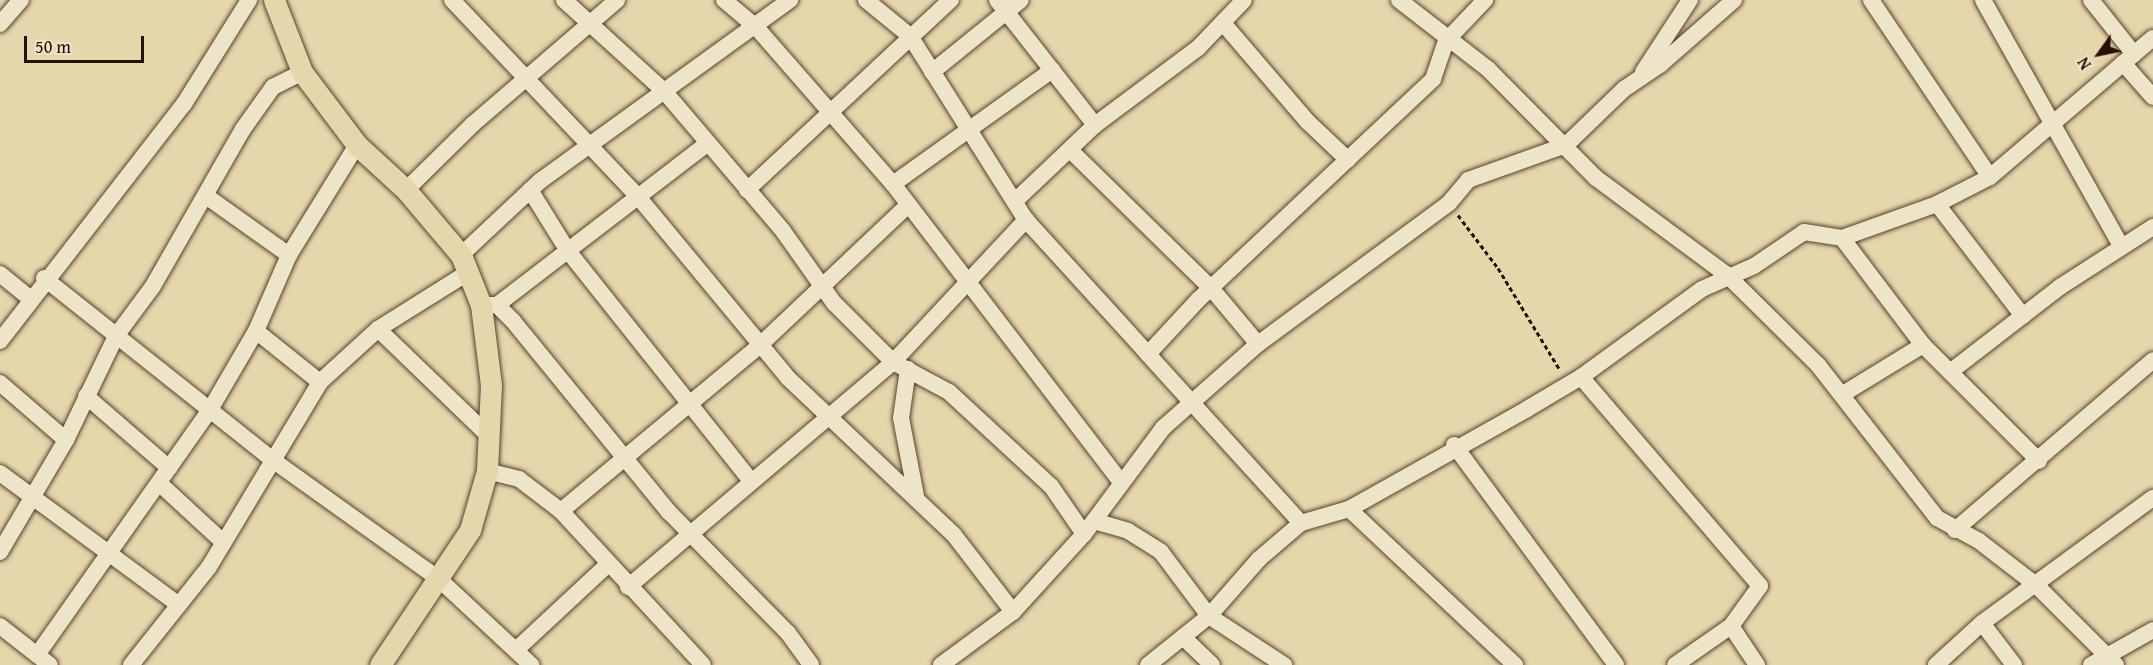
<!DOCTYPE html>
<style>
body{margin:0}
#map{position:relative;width:2153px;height:665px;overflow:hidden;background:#e5d6ab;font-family:"Gentium Book Plus",serif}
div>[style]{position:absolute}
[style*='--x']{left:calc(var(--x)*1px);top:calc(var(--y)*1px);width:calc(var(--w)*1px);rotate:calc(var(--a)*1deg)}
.path>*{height:3px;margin-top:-1.5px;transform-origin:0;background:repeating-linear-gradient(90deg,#261001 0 4.5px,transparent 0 7.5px)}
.roads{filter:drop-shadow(0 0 2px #56422c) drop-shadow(0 0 2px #56422c)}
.minor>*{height:16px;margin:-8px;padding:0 8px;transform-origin:8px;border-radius:8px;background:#eee4c8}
.major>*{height:21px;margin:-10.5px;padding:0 10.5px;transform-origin:10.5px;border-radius:10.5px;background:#e5d6ab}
span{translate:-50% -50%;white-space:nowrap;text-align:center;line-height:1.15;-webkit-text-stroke:4.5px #eee4c8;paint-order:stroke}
.north{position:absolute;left:2069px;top:24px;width:60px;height:60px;-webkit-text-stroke:4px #eee4c8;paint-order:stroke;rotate:237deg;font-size:16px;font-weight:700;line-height:24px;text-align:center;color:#261001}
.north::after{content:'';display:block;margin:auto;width:21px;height:27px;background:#261001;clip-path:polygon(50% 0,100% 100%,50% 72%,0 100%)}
.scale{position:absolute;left:24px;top:36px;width:120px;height:27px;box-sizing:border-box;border:3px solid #261001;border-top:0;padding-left:8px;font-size:18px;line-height:21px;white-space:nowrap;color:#261001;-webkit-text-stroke:4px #eee4c8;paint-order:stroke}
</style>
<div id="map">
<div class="path">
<div style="--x:1458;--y:215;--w:66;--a:53"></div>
<div style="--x:1498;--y:268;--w:119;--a:58.7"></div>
</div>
<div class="roads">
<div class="minor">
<div style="--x:452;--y:0;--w:274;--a:46.6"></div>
<div style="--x:640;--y:199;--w:232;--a:50.4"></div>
<div style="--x:788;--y:378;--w:228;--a:43.4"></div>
<div style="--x:954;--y:535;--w:97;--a:52.5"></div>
<div style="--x:564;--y:0;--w:135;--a:42.3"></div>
<div style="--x:664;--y:91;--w:184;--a:49.6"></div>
<div style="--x:783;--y:231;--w:88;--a:54.7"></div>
<div style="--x:834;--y:303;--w:83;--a:45"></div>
<div style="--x:893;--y:362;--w:64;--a:28.2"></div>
<div style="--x:949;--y:392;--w:139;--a:42.7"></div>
<div style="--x:1051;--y:486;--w:58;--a:55.5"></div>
<div style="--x:724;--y:0;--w:42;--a:40.2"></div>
<div style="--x:756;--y:27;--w:208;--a:48.9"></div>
<div style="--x:893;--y:184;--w:375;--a:52.6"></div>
<div style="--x:866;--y:0;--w:57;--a:39.3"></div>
<div style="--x:910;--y:36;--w:218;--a:57.8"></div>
<div style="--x:1026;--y:220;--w:181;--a:47.7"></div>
<div style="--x:997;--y:0;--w:159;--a:51.9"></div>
<div style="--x:1399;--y:0;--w:113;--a:37.8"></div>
<div style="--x:1488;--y:69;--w:153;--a:45.3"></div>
<div style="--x:1596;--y:178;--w:163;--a:36.5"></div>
<div style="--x:1727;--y:275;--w:128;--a:44.7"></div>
<div style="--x:1818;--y:365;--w:194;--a:52.1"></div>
<div style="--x:1937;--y:518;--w:48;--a:28.7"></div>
<div style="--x:1979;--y:541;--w:72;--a:37.7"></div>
<div style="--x:2036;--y:585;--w:113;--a:45"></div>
<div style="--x:1871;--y:0;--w:213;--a:56.1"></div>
<div style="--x:1983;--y:0;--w:282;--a:60.7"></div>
<div style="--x:2091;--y:0;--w:69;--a:51.5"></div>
<div style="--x:1223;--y:23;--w:130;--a:49.4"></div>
<div style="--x:1308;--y:122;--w:55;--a:43.5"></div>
<div style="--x:0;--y:24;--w:32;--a:-49"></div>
<div style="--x:2123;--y:63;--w:45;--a:48.6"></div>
<div style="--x:932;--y:72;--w:114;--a:-39"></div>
<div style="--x:1643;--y:72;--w:86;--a:-56.9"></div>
<div style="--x:1070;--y:150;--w:197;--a:44.4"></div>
<div style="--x:1211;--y:288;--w:73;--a:50"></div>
<div style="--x:893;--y:184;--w:196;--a:-35.6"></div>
<div style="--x:406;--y:190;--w:94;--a:-44.6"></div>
<div style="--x:473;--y:124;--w:190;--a:-40.7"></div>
<div style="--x:530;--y:190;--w:72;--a:58.1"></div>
<div style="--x:568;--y:251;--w:294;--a:51.5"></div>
<div style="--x:747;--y:190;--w:279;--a:-43"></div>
<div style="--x:206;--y:196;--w:102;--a:35.4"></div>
<div style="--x:1015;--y:201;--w:110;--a:-43.5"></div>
<div style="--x:1095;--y:125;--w:129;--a:-36.8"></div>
<div style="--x:1198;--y:48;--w:66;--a:-46.2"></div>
<div style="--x:1937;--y:204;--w:141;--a:52.5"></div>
<div style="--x:1842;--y:238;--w:134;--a:52.9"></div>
<div style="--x:1923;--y:345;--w:164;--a:45"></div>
<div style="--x:461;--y:255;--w:108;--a:-43.1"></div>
<div style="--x:540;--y:181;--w:309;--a:-35.9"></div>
<div style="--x:0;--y:274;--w:38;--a:39"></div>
<div style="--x:44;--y:278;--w:294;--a:38.5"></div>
<div style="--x:274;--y:461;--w:204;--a:35.6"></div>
<div style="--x:440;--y:580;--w:125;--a:43"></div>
<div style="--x:481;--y:305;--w:16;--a:0"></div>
<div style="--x:497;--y:305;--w:23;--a:45"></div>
<div style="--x:513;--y:321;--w:247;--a:50.8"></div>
<div style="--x:669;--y:512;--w:170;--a:45.5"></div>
<div style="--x:788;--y:633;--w:39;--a:54"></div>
<div style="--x:497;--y:305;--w:265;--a:-37.5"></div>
<div style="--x:378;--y:329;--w:156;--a:44"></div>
<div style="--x:256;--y:331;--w:82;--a:38.6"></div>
<div style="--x:0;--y:341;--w:300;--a:-52.2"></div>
<div style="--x:184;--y:104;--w:123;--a:-58"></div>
<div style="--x:908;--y:369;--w:49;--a:98.1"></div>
<div style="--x:901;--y:418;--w:79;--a:79.1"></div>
<div style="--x:1950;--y:372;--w:139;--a:-37.7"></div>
<div style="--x:2060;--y:287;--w:111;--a:-32.8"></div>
<div style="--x:1581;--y:377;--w:275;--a:49.4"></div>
<div style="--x:1760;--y:586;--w:49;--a:125.9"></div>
<div style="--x:1731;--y:626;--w:68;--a:145.1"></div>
<div style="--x:0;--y:383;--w:87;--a:40.8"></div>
<div style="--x:1843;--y:394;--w:94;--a:-31.5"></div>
<div style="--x:86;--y:396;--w:110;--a:40.9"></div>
<div style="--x:1454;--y:445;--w:273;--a:53.6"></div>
<div style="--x:487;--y:471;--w:33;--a:14"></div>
<div style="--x:519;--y:479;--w:53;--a:37.3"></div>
<div style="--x:561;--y:511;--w:209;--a:47.3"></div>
<div style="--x:0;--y:473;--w:221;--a:36.4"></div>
<div style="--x:159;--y:483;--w:88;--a:42.7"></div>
<div style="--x:1349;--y:509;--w:228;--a:43.2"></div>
<div style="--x:561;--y:511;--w:258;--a:-39.8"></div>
<div style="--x:759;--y:346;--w:204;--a:-43.4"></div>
<div style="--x:1094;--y:521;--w:35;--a:16"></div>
<div style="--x:1128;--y:531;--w:39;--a:32"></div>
<div style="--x:1161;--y:552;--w:80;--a:53.1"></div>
<div style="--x:1209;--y:616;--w:90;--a:33.2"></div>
<div style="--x:1301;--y:523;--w:228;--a:-132.2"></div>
<div style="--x:1148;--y:354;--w:75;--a:-47.2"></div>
<div style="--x:1199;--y:299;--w:321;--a:-43.2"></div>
<div style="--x:1433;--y:79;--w:40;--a:-71.1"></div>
<div style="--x:1446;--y:41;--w:57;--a:-46.4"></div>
<div style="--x:1955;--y:530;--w:261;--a:-40.6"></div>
<div style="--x:0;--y:552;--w:130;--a:-59.5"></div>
<div style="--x:66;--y:440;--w:115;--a:-64.3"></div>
<div style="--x:116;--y:336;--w:62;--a:-53.5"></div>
<div style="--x:153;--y:286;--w:181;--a:-60.2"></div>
<div style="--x:243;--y:129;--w:52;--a:-54.5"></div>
<div style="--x:273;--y:87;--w:33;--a:-27"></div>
<div style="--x:628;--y:587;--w:348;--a:-40.3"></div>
<div style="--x:893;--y:362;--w:195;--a:-46.9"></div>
<div style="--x:1982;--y:623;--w:53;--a:52.7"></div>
<div style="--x:0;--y:626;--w:63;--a:38"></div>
<div style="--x:1731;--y:626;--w:47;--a:56.3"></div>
<div style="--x:1183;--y:637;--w:40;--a:44"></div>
<div style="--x:516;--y:650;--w:125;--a:-43"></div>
<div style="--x:37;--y:655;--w:302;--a:-54.8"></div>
<div style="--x:211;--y:408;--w:89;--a:-59.7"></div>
<div style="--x:256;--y:331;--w:83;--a:-66.5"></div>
<div style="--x:289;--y:255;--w:129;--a:-58.3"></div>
<div style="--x:131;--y:665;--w:125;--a:-51.5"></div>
<div style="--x:209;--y:567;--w:216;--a:-59"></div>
<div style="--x:320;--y:382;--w:79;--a:-42.4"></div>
<div style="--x:378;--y:329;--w:107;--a:-32.1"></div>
<div style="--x:941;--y:665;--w:89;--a:-36.4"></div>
<div style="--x:1013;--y:612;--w:105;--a:-47.7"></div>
<div style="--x:1084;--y:534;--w:132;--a:-53.3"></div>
<div style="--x:1163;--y:428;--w:127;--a:-41.5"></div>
<div style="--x:1258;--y:344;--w:237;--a:-36.4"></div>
<div style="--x:1449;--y:203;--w:30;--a:-50"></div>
<div style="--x:1468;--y:180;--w:104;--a:-19.7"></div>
<div style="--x:1566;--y:145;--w:81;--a:-44"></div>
<div style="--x:1624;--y:89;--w:45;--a:-34"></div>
<div style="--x:1661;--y:64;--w:97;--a:-41.2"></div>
<div style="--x:1148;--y:665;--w:78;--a:-38.8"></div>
<div style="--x:1209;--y:616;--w:76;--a:-48.7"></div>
<div style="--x:1259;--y:559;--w:55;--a:-40.6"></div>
<div style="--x:1301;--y:523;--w:50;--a:-16.3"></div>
<div style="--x:1349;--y:509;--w:204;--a:-29.3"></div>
<div style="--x:1527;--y:409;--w:63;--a:-30.7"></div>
<div style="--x:1581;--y:377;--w:150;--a:-36"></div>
<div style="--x:1702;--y:289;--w:57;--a:-23.9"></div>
<div style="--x:1754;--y:266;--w:60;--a:-34.2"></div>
<div style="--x:1804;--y:232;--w:38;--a:9"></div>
<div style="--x:1842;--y:238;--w:101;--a:-19.7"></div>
<div style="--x:1937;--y:204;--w:59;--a:-27"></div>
<div style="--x:1990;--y:177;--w:214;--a:-40.5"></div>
<div style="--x:1936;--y:665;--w:62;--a:-42.4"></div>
<div style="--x:1982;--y:623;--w:212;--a:-36.2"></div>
<div style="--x:2091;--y:665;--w:71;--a:-29.4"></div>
</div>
<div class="major">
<div style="--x:274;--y:0;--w:77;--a:68.7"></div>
<div style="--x:302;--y:72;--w:91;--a:53"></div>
<div style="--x:357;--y:145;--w:67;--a:42.6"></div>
<div style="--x:406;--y:190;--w:85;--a:49.8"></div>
<div style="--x:461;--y:255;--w:54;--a:68.2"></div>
<div style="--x:481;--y:305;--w:81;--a:82.9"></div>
<div style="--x:491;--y:385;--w:86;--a:92.7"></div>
<div style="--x:487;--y:471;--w:61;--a:106.1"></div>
<div style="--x:470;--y:530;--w:162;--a:123.7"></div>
</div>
</div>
<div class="north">N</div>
<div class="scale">50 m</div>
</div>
